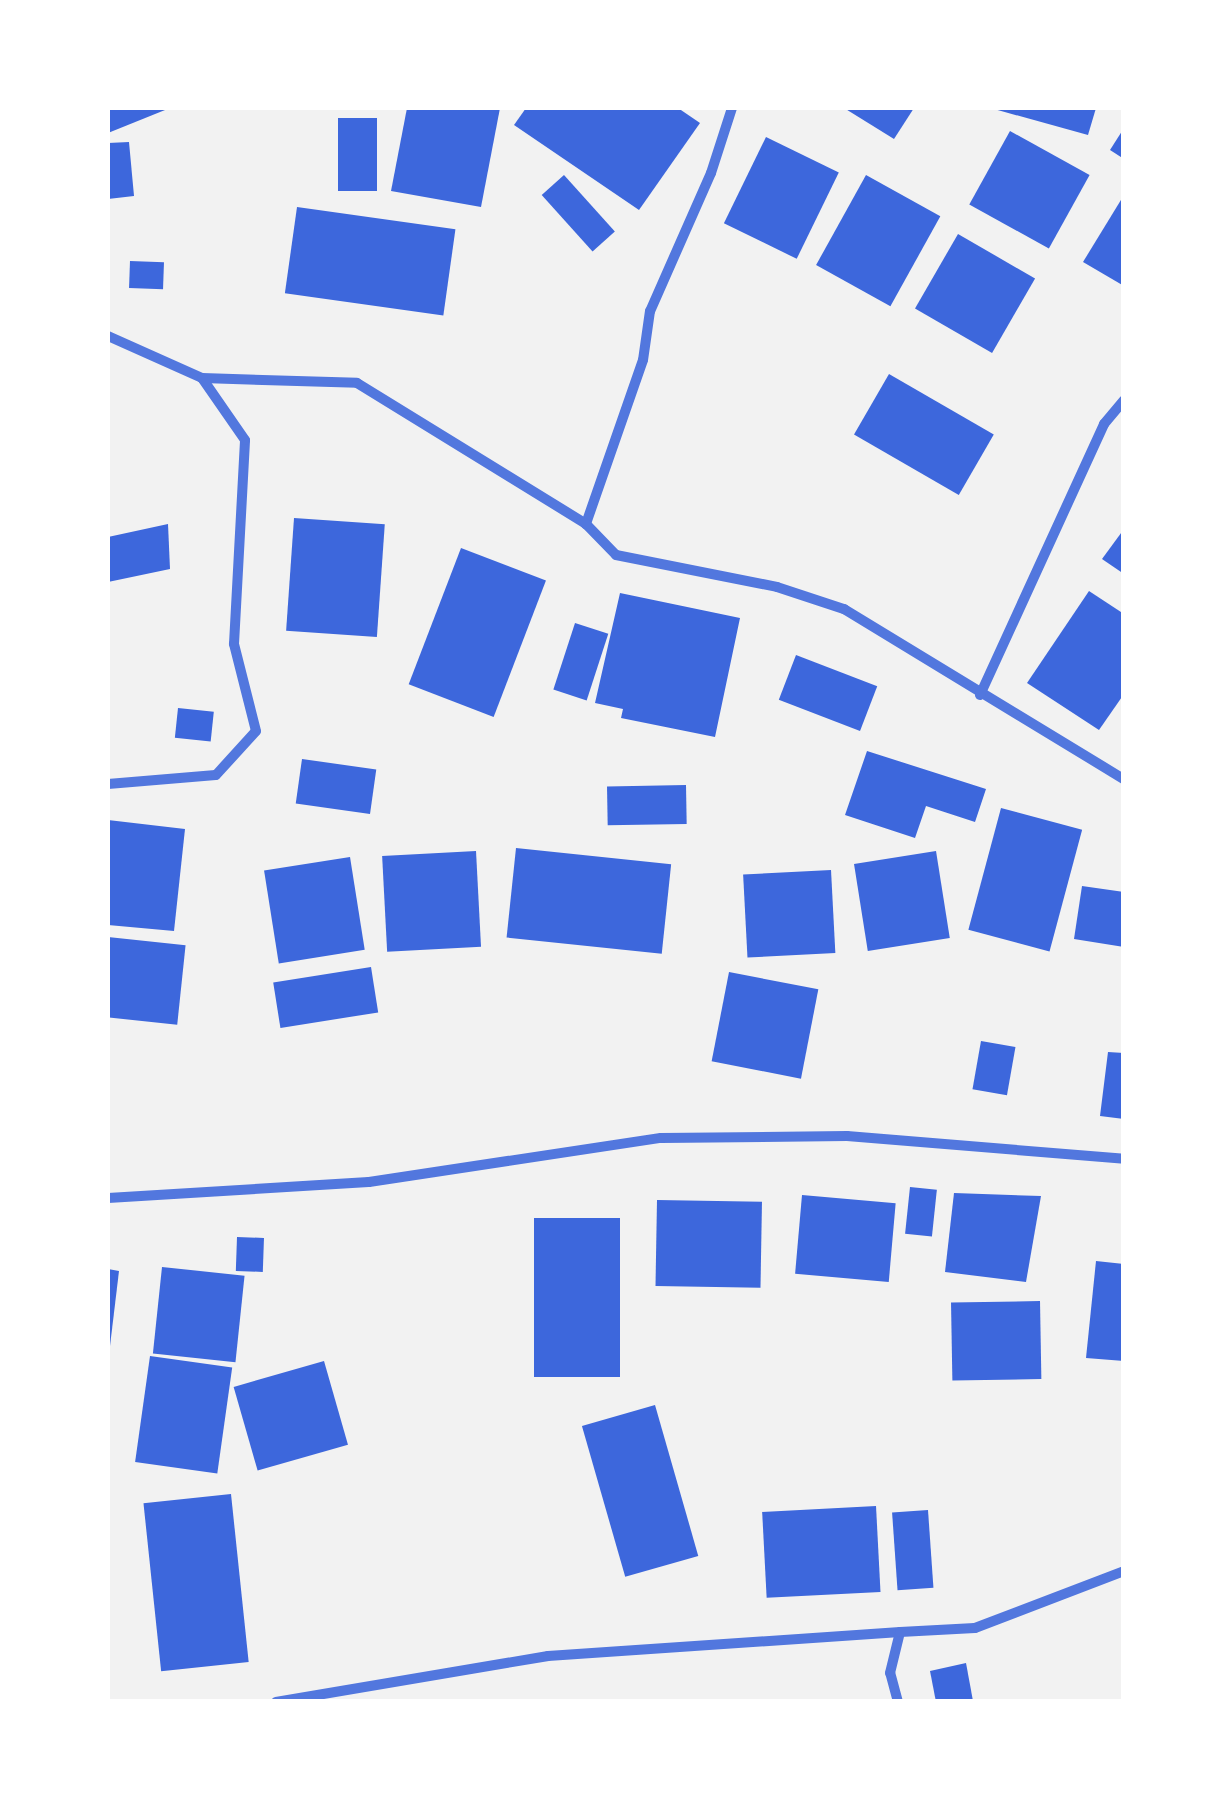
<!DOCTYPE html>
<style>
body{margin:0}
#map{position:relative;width:1231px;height:1809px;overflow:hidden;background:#f2f2f2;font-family:"Noto Serif",serif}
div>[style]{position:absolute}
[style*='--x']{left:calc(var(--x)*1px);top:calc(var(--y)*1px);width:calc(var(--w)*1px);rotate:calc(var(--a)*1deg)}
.building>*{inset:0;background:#3d67dc;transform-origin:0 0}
.minor>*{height:10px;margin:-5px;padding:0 5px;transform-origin:5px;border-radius:5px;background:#5277de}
span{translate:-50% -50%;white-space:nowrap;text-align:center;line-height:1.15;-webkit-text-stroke:10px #fff;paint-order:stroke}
.frame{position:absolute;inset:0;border:110px solid #fff;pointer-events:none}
</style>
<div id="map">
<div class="building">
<div style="clip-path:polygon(108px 108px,170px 108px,108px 133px)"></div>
<div style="clip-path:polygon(407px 108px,500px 108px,481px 207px,391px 191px)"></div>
<div style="clip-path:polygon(526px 108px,678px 108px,700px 123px,639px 210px,514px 125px)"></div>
<div style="clip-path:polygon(844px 108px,914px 108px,894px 139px)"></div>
<div style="clip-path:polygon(994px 109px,994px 108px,1096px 108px,1088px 135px)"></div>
<div style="left:338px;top:118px;width:39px;height:73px"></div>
<div style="clip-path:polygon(1124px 128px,1124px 159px,1110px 150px)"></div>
<div style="left:1010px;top:131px;width:91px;height:84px;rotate:29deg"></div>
<div style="left:766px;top:137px;width:81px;height:96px;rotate:26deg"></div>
<div style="clip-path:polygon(129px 142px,134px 196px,108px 199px,108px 143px)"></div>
<div style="left:564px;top:175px;width:76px;height:30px;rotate:48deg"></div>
<div style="left:866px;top:175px;width:85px;height:103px;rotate:29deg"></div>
<div style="clip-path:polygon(1124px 195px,1124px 286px,1083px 262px)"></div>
<div style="left:297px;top:207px;width:160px;height:87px;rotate:8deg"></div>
<div style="left:958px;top:234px;width:89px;height:86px;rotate:30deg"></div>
<div style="left:130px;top:261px;width:34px;height:27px;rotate:2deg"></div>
<div style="left:889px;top:374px;width:121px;height:70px;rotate:30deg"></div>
<div style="left:294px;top:518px;width:91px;height:113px;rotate:4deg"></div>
<div style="clip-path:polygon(168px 524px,170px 569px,108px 582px,108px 537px)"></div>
<div style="clip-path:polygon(1124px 529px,1124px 574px,1102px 559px)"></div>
<div style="left:461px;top:548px;width:91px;height:146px;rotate:21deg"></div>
<div style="clip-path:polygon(1089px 591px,1124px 614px,1124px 694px,1099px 730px,1027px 683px)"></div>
<div style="clip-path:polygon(620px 593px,740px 618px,715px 737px,621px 718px,623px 709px,595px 703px)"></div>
<div style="left:575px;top:623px;width:35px;height:70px;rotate:18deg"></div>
<div style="left:796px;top:655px;width:87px;height:48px;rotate:21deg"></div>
<div style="left:178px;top:708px;width:36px;height:30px;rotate:6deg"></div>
<div style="clip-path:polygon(867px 751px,986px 789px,975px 822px,926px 806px,915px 838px,845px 815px)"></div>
<div style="left:302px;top:759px;width:75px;height:45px;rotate:8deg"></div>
<div style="left:686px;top:785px;width:39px;height:79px;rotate:89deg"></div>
<div style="left:1001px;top:808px;width:84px;height:126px;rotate:15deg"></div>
<div style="clip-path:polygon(108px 820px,185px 829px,174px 931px,108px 925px)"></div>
<div style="left:516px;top:848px;width:156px;height:90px;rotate:6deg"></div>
<div style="left:476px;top:851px;width:96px;height:94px;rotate:87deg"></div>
<div style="left:936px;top:851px;width:88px;height:83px;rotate:81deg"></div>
<div style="left:350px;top:857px;width:94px;height:87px;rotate:81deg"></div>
<div style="left:831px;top:870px;width:83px;height:88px;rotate:87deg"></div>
<div style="clip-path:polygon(1082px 886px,1124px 892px,1124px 947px,1074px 939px)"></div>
<div style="left:108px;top:937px;width:78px;height:80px;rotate:6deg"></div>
<div style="left:371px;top:967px;width:46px;height:99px;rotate:81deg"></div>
<div style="left:729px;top:972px;width:91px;height:91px;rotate:11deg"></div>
<div style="left:981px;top:1041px;width:35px;height:49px;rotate:10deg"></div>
<div style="clip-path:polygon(1108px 1052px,1124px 1053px,1124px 1119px,1100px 1116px)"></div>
<div style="left:910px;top:1187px;width:27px;height:47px;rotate:6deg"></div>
<div style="clip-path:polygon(954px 1193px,1041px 1196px,1026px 1282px,945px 1272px)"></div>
<div style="left:802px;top:1195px;width:94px;height:79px;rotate:5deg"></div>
<div style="left:657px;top:1200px;width:105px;height:86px;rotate:1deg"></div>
<div style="left:534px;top:1218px;width:86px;height:159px"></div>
<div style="left:237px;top:1237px;width:27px;height:34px;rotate:2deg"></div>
<div style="clip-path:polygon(1096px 1261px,1124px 1264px,1124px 1361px,1086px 1358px)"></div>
<div style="left:162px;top:1267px;width:83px;height:87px;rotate:6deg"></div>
<div style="clip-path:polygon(108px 1269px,119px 1271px,110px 1346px,108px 1345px)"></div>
<div style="left:1040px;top:1301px;width:78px;height:89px;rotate:89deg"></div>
<div style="left:150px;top:1356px;width:83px;height:107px;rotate:8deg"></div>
<div style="left:324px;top:1361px;width:87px;height:94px;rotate:74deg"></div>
<div style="left:655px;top:1405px;width:157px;height:76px;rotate:74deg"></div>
<div style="left:231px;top:1494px;width:169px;height:88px;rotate:84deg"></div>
<div style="left:876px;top:1506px;width:86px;height:114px;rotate:87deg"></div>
<div style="left:928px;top:1510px;width:78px;height:36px;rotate:86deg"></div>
<div style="clip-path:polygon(966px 1663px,973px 1701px,936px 1702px,930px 1671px)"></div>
</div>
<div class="minor">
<div style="--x:732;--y:108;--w:68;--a:107.9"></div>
<div style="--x:711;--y:173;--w:151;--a:113.8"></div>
<div style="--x:650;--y:311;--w:49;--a:98.1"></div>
<div style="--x:643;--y:360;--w:174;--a:109.2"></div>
<div style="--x:586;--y:524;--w:43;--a:45.9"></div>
<div style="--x:616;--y:555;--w:164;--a:11.2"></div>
<div style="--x:777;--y:587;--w:71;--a:18.2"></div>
<div style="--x:844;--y:609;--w:328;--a:31.3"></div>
<div style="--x:108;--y:336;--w:103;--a:24.1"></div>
<div style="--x:202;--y:378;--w:155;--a:1.8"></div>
<div style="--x:357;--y:383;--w:269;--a:31.6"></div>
<div style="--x:980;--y:695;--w:298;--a:-65.4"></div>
<div style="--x:1104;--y:424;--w:31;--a:-50"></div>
<div style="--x:108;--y:784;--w:108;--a:-4.8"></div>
<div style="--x:216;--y:775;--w:59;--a:-47.7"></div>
<div style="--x:256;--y:731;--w:90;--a:-104.2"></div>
<div style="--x:234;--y:644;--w:204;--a:-86.9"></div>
<div style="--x:245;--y:440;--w:75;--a:-124.7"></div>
<div style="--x:108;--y:1198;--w:261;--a:-3.5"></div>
<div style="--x:369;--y:1182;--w:295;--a:-8.6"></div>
<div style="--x:661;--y:1138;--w:186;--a:-0.6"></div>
<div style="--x:847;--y:1136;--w:278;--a:4.7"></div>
<div style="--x:276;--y:1702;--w:276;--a:-9.6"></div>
<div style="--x:548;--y:1656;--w:353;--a:-3.9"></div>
<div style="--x:898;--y:1702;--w:30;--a:-105"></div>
<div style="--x:890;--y:1673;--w:42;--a:-76.3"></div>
<div style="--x:900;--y:1632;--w:75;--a:-3.1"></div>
<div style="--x:975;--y:1628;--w:160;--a:-20.9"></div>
</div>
<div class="frame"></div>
</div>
